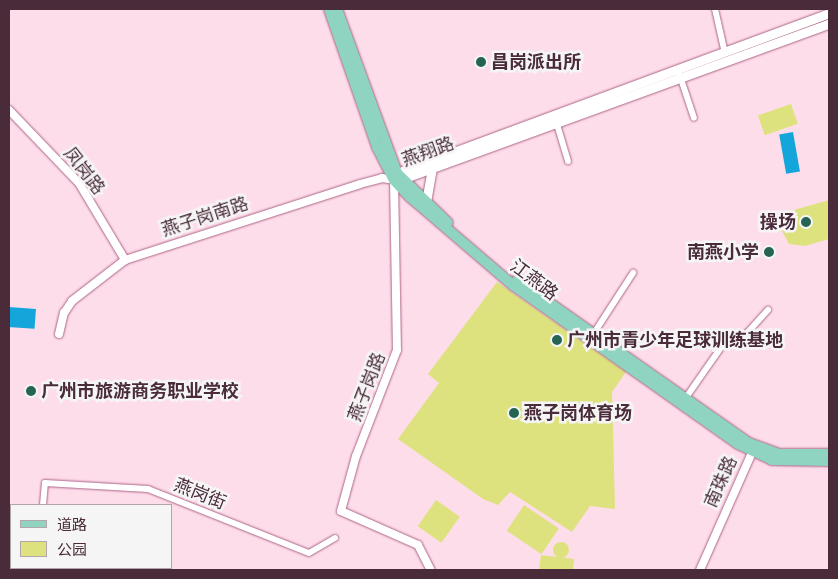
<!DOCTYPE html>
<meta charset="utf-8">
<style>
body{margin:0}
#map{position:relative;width:838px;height:579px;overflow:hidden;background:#feddeb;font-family:"Public Sans","Noto Sans SC",sans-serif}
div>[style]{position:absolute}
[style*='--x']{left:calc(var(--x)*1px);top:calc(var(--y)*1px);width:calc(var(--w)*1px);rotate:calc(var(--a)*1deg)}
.green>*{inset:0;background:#dee27e;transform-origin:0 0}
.round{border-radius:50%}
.water>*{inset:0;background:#14a5da;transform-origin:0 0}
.roads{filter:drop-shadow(0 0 1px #ad6587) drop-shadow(0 0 1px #ad6587)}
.minor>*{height:6px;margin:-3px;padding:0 3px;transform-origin:3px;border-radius:3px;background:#fff}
.tertiary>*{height:8px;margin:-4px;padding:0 4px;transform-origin:4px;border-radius:4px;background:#fff}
.secondary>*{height:9px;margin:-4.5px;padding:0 4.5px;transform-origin:4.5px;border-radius:4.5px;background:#fff}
.primary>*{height:10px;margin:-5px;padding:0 5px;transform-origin:5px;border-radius:5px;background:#8ed4c1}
.dots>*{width:14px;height:14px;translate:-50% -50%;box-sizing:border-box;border:2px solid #f5f5f5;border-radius:50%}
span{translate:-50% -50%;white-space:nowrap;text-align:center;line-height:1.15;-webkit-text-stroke:5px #f5f5f5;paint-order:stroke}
.poi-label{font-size:18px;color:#4a2b3a;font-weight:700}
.left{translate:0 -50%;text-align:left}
.right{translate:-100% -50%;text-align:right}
.street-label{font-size:18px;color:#4a2b3a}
.frame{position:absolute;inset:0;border:10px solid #4a2b3a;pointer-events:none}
.legend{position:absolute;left:10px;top:504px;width:162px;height:65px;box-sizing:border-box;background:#f5f5f5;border:1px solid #b1a4aa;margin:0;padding:6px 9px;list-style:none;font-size:15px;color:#4a2b3a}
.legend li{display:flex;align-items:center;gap:10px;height:25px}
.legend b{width:25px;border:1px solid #b1a4aa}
</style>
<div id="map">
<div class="green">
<div style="left:791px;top:104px;width:21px;height:35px;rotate:71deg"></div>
<div style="clip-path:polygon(829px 200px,829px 239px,805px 246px,789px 244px,782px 231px,784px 219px,778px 220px,776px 215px)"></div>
<div style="clip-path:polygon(497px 282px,626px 372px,612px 392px,615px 509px,590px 506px,572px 532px,510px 492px,498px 505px,483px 499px,398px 439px,439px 383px,428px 374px)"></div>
<div style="left:436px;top:500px;width:29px;height:32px;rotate:35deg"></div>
<div style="left:524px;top:505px;width:42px;height:31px;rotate:34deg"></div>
<div class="round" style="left:553px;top:542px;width:16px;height:16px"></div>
<div style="clip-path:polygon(541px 555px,574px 559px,573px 570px,539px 570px)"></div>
</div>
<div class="water">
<div style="left:793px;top:132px;width:40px;height:14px;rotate:80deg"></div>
<div style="left:9px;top:307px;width:27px;height:20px;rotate:4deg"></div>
</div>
<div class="roads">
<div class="minor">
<div style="--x:715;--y:9;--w:41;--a:77.3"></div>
<div style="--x:680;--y:76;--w:44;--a:71.6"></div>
<div style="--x:556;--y:121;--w:42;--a:73.3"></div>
<div style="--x:594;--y:333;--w:72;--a:-57"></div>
<div style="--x:685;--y:399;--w:65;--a:-55.1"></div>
<div style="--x:722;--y:346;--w:30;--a:-28"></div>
<div style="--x:748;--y:332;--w:30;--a:-48"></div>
<div style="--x:43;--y:505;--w:22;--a:-85"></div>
<div style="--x:45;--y:483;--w:103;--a:3.3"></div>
<div style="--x:148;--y:489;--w:173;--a:21.7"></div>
<div style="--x:309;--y:553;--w:30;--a:-30"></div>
<div style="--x:30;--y:570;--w:2;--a:-63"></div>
</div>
<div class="tertiary">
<div style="--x:9;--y:110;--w:101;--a:46.2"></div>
<div style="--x:79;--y:183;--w:90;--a:59.1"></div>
<div style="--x:59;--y:334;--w:22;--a:-77"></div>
<div style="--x:64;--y:313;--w:14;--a:-56"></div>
<div style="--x:72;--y:301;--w:67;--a:-37.7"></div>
<div style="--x:125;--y:260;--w:247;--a:-17.9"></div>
<div style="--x:360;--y:184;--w:23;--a:-15"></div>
<div style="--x:382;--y:178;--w:12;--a:9"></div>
<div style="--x:394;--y:180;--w:170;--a:89"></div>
<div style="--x:397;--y:350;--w:114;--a:111.1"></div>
<div style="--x:356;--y:456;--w:57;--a:105.3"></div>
<div style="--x:341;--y:511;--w:84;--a:23.8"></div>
<div style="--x:418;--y:545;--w:28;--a:63"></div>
<div style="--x:700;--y:570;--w:133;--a:-66.1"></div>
</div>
<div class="secondary">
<div style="--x:397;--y:173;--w:461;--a:-20.3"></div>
<div style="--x:402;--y:179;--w:454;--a:-20"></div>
<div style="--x:426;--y:202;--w:35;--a:-80"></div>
</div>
<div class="primary">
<div style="--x:329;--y:9;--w:146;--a:70.8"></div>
<div style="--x:377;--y:147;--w:37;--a:63"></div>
<div style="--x:394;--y:180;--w:23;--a:47"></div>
<div style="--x:410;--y:197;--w:137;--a:40.6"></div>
<div style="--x:514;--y:286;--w:274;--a:35.2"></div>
<div style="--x:738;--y:444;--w:38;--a:25"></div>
<div style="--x:772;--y:460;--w:57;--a:1"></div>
<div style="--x:337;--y:9;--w:175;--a:69.9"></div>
<div style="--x:397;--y:173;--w:71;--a:44.4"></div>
<div style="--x:517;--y:280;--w:284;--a:35.1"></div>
<div style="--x:749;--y:443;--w:32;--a:20"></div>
<div style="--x:779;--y:454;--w:50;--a:0"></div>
</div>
</div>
<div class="dots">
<div style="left:481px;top:62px;background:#256452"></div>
<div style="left:806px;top:222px;background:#256452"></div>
<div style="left:769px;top:252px;background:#256452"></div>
<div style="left:557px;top:340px;background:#256452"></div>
<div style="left:31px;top:391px;background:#256452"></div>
<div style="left:514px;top:413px;background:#256452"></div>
</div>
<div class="poi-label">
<span class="left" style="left:491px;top:62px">昌岗派出所</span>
<span class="right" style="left:796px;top:222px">操场</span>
<span class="right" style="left:759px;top:252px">南燕小学</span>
<span class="left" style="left:567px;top:340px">广州市青少年足球训练基地</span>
<span class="left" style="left:41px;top:391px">广州市旅游商务职业学校</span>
<span class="left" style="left:524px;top:413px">燕子岗体育场</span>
</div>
<div class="street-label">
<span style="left:428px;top:152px;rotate:-20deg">燕翔路</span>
<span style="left:84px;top:171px;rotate:52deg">凤岗路</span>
<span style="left:205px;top:217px;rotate:-18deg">燕子岗南路</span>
<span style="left:534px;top:280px;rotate:37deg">江燕路</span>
<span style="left:367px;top:387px;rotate:-69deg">燕子岗路</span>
<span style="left:721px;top:482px;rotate:-66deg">南珠路</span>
<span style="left:200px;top:494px;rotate:22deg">燕岗街</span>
</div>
<div class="frame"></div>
<ul class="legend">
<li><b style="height:6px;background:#8ed4c1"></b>道路</li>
<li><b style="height:14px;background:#dee27e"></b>公园</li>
</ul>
</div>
